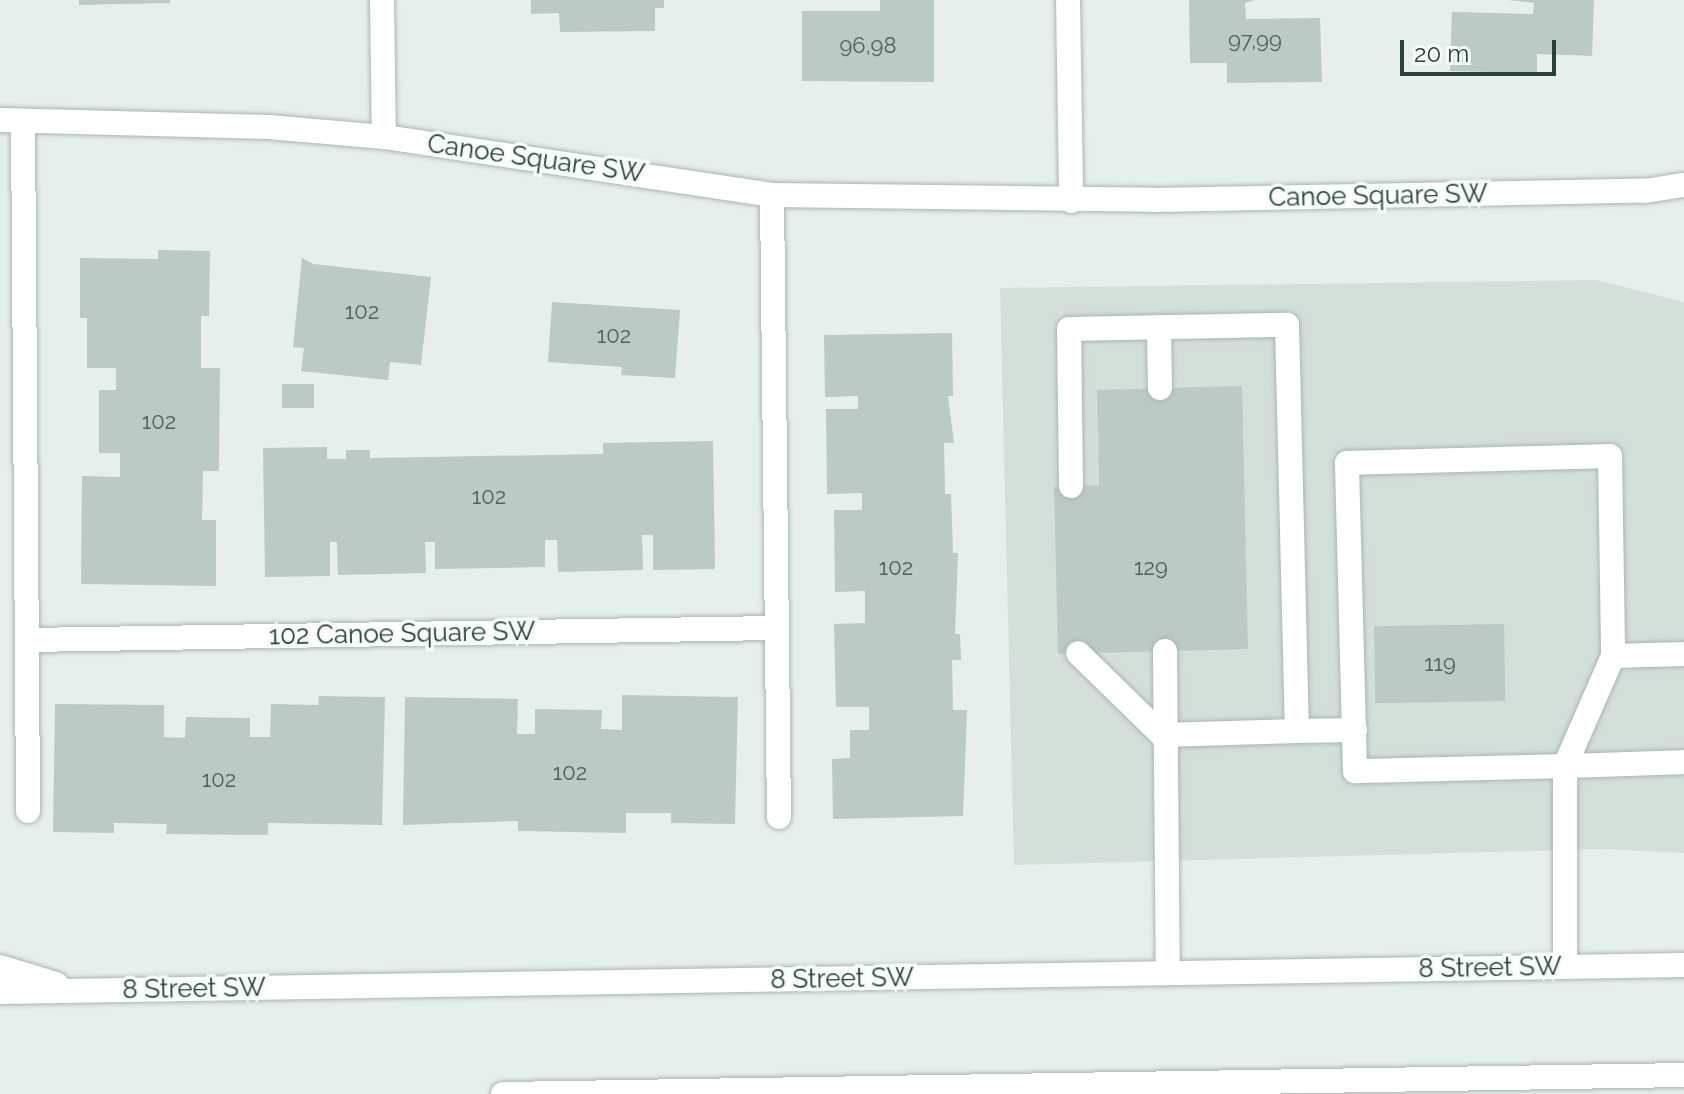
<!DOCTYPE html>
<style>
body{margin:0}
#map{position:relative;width:1684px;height:1094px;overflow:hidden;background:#e6efeb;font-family:Raleway,sans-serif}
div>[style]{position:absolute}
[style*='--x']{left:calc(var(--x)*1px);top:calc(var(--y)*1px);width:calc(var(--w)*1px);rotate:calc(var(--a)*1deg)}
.built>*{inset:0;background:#d4dfda}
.building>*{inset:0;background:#bbcac4;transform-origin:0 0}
.roads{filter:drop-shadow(0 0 2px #a8b8b2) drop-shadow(0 0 2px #a8b8b2)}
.service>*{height:24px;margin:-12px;padding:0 12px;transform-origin:12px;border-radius:12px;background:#fff}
.minor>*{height:24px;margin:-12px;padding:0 12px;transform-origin:12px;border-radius:12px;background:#fff}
.secondary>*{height:24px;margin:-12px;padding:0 12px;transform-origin:12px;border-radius:12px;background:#fff}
span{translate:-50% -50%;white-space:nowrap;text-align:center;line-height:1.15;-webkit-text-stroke:7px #f7fbf9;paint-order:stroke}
.number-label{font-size:22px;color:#4a645c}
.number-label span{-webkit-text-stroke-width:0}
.street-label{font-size:26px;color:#24423a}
.scale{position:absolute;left:1400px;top:40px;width:156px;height:36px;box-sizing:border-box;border:4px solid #24423a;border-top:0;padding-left:10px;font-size:24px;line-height:28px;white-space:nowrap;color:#24423a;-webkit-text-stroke:6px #f7fbf9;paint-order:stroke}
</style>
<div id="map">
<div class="built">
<div style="clip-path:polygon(1596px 280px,1684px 302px,1684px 853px,1604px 849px,1014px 865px,1000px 288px)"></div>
</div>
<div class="building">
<div style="clip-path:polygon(79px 0,170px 0,170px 3px,79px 5px)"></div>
<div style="clip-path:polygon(531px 0,664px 0,664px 8px,655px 8px,655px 31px,560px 32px,559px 13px,531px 14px)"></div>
<div style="clip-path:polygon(880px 0,934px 0,934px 82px,802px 81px,802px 11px,880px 11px)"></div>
<div style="clip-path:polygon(1189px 0,1254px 0,1245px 3px,1246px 19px,1320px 18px,1322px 82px,1227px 83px,1227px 63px,1190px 63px)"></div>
<div style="clip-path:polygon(1508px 0,1594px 0,1592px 56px,1537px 54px,1537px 73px,1450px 71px,1452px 12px,1533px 14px,1534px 3px)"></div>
<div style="clip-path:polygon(158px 250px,210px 251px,209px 316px,201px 316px,201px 368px,220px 368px,219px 471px,203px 471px,202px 520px,216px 520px,216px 586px,81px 584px,82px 476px,120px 477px,120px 453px,99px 453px,99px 390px,116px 390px,116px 368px,87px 368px,87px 318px,80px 318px,80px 258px,158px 259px)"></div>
<div style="clip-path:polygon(302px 258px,313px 264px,431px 277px,421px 365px,390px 362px,388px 380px,301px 371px,304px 348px,293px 347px)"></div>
<div style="clip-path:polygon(552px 302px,680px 310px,675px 378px,621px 375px,622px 367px,548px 362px)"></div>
<div style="clip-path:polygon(952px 333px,953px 396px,948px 396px,954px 443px,944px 443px,945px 494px,951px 494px,953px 553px,958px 553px,955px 634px,960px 634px,961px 660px,952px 660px,953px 710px,967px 710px,963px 816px,833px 819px,832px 759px,850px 758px,850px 730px,869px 730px,869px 707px,836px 707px,834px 624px,865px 623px,865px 591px,835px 592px,834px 510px,862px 510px,862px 493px,827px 494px,826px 409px,858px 409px,858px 396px,825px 397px,824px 335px)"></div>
<div style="left:282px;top:384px;width:32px;height:24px"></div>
<div style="clip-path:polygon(1242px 386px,1248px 649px,1058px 654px,1054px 487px,1099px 485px,1097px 390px)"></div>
<div style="clip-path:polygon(713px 441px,715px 569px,653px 570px,653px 535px,642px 535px,643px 570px,558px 572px,557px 540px,545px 540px,545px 567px,435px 569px,435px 542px,425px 542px,426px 573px,338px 575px,337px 542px,330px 542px,330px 576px,265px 577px,263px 448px,327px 447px,327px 459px,346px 459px,346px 450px,370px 450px,370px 458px,603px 454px,603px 443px)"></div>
<div style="left:1504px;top:624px;width:77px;height:130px;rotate:89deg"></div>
<div style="clip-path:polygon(622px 695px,738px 697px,735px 824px,671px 823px,671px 813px,626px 813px,626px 833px,518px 831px,518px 821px,403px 825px,405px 697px,518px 699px,517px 734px,535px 734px,535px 709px,602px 710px,601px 729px,622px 730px)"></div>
<div style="clip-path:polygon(319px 696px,385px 697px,382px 825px,268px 823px,268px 835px,166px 834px,167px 824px,114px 823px,114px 833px,53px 832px,55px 704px,164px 705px,164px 737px,185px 738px,186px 717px,250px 718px,250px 737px,270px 737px,271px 704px,318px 705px)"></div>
</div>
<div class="roads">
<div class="service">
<div style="--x:1159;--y:327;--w:61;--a:89.1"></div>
<div style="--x:1610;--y:456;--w:200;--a:89.1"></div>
<div style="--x:1613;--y:656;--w:120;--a:113.6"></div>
<div style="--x:1565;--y:766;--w:210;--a:178.6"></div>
<div style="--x:1355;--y:771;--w:308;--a:-91.5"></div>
<div style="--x:1347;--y:463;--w:263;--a:-1.5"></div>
<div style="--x:1071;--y:486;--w:157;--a:-90.7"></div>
<div style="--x:1069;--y:329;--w:218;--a:-1.1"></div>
<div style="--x:1287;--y:325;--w:406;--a:88.6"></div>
<div style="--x:1297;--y:731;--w:135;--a:178.3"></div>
<div style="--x:1162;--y:735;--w:117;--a:-135.7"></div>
<div style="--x:1165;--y:651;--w:322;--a:89.5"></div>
<div style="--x:1613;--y:656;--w:71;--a:-1.6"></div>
<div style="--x:1297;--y:731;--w:58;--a:-1"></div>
<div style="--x:1565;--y:967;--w:201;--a:-90"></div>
<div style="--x:1565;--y:766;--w:119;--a:-1.9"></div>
</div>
<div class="minor">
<div style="--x:382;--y:0;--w:137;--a:89.2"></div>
<div style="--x:1068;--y:0;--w:201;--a:89.1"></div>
<div style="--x:0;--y:120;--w:269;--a:1.5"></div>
<div style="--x:269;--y:127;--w:115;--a:5"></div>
<div style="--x:384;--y:137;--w:392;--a:8.5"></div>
<div style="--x:772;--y:195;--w:383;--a:0.7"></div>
<div style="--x:1155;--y:200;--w:490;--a:-1.1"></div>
<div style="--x:1645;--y:191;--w:39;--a:-9"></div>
<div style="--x:23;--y:121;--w:690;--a:89.58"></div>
<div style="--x:772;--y:195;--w:622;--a:89.36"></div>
<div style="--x:27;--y:640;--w:750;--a:-0.92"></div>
</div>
<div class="secondary">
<div style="--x:0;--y:967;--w:59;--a:16.9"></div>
<div style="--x:0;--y:992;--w:1684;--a:-0.92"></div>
<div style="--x:503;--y:1094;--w:1181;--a:-0.92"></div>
</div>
</div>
<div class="number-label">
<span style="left:1255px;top:41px">97,99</span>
<span style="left:868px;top:46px">96,98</span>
<span style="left:362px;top:312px">102</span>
<span style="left:614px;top:336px">102</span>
<span style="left:159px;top:422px">102</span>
<span style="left:489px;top:497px">102</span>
<span style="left:896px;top:568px">102</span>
<span style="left:1151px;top:568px">129</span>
<span style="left:1440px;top:664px">119</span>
<span style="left:570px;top:773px">102</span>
<span style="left:219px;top:780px">102</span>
</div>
<div class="street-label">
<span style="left:536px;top:159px;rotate:8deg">Canoe Square SW</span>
<span style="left:1378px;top:196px;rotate:-1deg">Canoe Square SW</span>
<span style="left:402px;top:634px;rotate:-1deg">102 Canoe Square SW</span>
<span style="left:1490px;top:968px;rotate:-1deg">8 Street SW</span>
<span style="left:842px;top:979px;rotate:-1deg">8 Street SW</span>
<span style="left:194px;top:989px;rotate:-1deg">8 Street SW</span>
</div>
<div class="scale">20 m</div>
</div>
